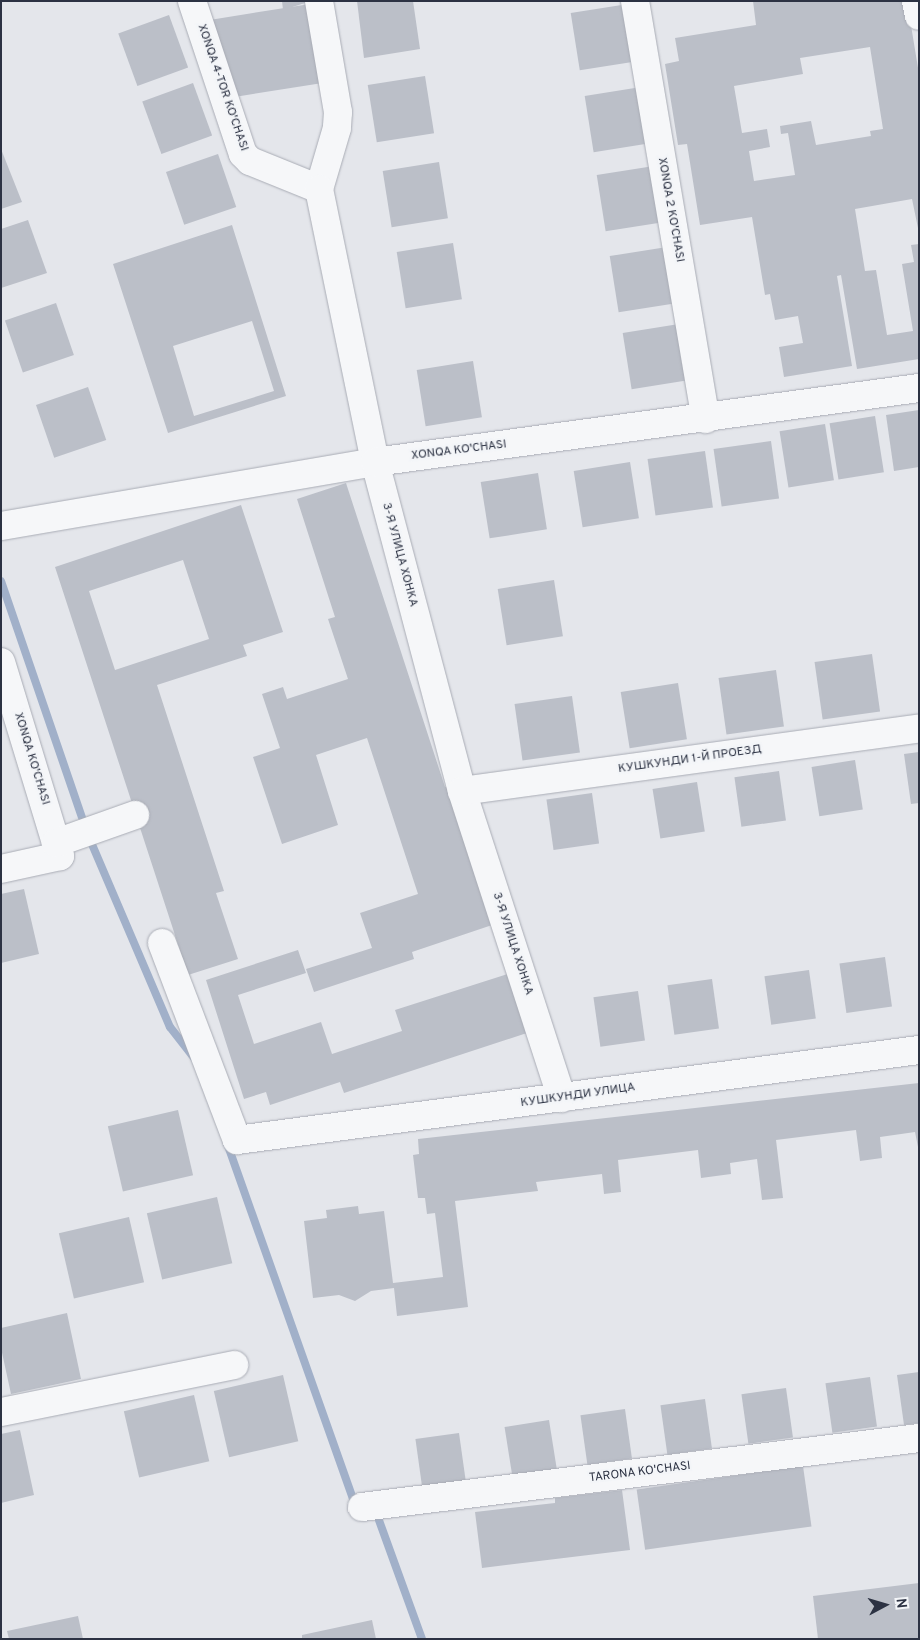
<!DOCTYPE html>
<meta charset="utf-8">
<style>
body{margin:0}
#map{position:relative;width:920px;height:1640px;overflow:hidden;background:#e4e6eb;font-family:Overpass,sans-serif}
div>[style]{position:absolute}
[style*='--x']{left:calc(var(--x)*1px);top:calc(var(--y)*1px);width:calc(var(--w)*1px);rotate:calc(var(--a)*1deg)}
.stream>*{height:8px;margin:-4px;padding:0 4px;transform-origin:4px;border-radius:4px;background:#a1b0c9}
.building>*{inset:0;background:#bbbfc8;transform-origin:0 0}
.roads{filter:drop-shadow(0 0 1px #a9acb5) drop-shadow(0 0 1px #a9acb5)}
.minor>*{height:28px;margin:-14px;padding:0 14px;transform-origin:14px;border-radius:14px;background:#f6f7f9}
span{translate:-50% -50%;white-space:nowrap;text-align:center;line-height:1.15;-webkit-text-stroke:4.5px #f3f5f8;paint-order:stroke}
.street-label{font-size:12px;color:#2c3243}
.frame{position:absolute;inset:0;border:2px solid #2c3243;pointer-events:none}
.north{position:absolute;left:860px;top:1580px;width:50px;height:50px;-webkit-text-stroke:4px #f3f5f8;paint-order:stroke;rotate:84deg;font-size:14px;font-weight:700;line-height:20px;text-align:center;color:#2c3243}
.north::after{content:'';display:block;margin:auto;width:18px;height:22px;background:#2c3243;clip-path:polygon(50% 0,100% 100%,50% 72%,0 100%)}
</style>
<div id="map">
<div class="stream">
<div style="--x:1;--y:581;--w:250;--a:71.1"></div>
<div style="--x:91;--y:842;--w:201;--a:66.9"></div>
<div style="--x:170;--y:1027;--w:39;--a:52"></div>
<div style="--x:227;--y:1143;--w:386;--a:70.5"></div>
<div style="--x:373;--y:1513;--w:3;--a:-18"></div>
<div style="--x:376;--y:1512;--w:135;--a:70.1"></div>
</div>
<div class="building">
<div style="clip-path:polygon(282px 1px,305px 1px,305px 3px,283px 10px)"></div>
<div style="clip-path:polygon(357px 1px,413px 1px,420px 49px,364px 58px)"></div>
<div style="clip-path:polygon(evenodd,753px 1px,907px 1px,919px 74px,919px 233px,912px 199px,855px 209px,865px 271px,876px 270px,887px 335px,913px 331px,902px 264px,914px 262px,911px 245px,919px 244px,919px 359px,857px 369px,841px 275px,837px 276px,852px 366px,784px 377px,779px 347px,803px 343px,798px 316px,775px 320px,770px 294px,765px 295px,752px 217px,700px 225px,687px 144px,678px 145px,665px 64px,679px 61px,675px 38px,756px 25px,753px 1px,870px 47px,883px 129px,870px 131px,871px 136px,816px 145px,811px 121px,780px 126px,781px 134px,788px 133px,795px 175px,754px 181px,749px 151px,770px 147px,767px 129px,742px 133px,734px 86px,803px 74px,800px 58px,870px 47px)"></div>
<div style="left:310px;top:4px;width:80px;height:100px;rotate:81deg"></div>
<div style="left:628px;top:4px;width:58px;height:58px;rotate:81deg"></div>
<div style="left:169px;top:15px;width:56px;height:54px;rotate:70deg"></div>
<div style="left:425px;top:76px;width:58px;height:58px;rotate:81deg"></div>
<div style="left:193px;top:83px;width:56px;height:54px;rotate:70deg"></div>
<div style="left:641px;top:87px;width:57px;height:57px;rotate:81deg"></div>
<div style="clip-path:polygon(1px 149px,22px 202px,1px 209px)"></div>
<div style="left:218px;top:154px;width:56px;height:55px;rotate:71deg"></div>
<div style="left:439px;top:162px;width:57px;height:57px;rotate:81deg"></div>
<div style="left:654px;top:166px;width:57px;height:58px;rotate:81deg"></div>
<div style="clip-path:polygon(28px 220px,47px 273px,1px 288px,1px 229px)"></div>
<div style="clip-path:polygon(evenodd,232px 225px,286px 396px,168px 433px,113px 264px,232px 225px,252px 321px,274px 391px,194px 416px,173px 346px,252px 321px)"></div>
<div style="left:453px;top:243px;width:57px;height:57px;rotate:81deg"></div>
<div style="left:667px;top:247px;width:57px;height:58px;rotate:81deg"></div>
<div style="left:56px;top:303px;width:55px;height:54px;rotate:71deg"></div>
<div style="left:679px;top:324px;width:57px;height:57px;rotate:81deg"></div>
<div style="left:473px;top:361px;width:57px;height:57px;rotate:81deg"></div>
<div style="left:88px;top:387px;width:56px;height:55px;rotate:71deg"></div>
<div style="clip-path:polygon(919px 410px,919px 467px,894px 471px,886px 415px)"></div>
<div style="left:875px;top:416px;width:57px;height:46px;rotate:81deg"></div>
<div style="left:825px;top:424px;width:57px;height:46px;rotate:81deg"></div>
<div style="left:771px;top:441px;width:58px;height:58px;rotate:82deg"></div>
<div style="left:705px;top:451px;width:57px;height:58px;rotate:82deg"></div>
<div style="left:630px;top:462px;width:57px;height:57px;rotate:81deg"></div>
<div style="left:538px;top:473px;width:57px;height:58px;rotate:81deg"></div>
<div style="clip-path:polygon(346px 483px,445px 787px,450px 785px,501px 922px,412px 952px,414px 959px,314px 992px,306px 969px,372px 948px,360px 913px,418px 894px,367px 738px,316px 755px,338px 825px,282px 844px,253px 757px,280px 748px,262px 694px,283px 687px,287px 699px,348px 679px,328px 619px,335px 617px,297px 499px)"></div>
<div style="clip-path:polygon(evenodd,241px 505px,283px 632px,243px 645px,247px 656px,157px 685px,224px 891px,216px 893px,238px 959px,188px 975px,55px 567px,241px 505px,183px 560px,209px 639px,115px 670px,89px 591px,183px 560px)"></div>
<div style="left:554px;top:580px;width:57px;height:57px;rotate:81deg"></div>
<div style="left:872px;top:654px;width:58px;height:58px;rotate:82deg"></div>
<div style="left:776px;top:670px;width:57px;height:58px;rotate:82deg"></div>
<div style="left:678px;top:683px;width:57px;height:58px;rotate:81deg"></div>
<div style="left:572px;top:696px;width:57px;height:58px;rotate:82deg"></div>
<div style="clip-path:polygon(919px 752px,919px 803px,911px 804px,904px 754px)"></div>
<div style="left:855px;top:760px;width:50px;height:44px;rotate:81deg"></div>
<div style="left:779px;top:771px;width:50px;height:45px;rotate:82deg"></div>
<div style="left:697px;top:782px;width:50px;height:45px;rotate:81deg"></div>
<div style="left:592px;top:793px;width:51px;height:46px;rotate:82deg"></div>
<div style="clip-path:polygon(24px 889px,39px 954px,1px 963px,1px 894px)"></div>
<div style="clip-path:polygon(298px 950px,306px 973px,238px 995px,254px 1044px,321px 1022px,332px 1054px,402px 1031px,395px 1010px,511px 973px,530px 1032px,344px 1093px,340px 1082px,270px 1105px,266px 1092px,244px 1099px,206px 980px)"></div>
<div style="left:885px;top:957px;width:50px;height:46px;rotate:82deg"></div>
<div style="left:809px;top:970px;width:49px;height:45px;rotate:82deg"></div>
<div style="left:712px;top:979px;width:50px;height:45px;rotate:82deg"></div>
<div style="left:638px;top:991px;width:50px;height:45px;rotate:82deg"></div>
<div style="clip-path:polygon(919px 1083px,919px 1152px,915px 1132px,880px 1137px,882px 1158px,860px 1161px,856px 1130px,776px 1140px,783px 1198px,762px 1200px,757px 1159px,730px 1163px,731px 1174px,701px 1178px,698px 1150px,618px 1160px,621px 1192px,604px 1194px,602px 1174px,536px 1182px,538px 1191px,455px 1201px,468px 1307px,397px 1316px,394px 1288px,371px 1291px,355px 1301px,339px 1295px,313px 1298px,304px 1221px,327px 1218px,326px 1210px,358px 1206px,359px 1214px,384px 1211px,393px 1283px,443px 1277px,435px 1213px,427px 1214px,425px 1198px,418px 1198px,413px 1155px,419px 1154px,418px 1139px)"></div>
<div style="left:178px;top:1110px;width:67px;height:72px;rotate:77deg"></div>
<div style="left:217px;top:1197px;width:68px;height:72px;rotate:77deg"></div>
<div style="left:129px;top:1217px;width:67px;height:72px;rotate:77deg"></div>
<div style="clip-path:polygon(67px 1313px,81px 1379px,11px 1394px,1px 1348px,1px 1328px)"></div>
<div style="clip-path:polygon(919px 1372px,919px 1423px,904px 1425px,897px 1375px)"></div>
<div style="left:283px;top:1375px;width:68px;height:71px;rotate:77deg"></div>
<div style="left:870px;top:1377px;width:50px;height:45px;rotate:82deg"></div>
<div style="left:786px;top:1388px;width:50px;height:45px;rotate:82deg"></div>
<div style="left:194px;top:1395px;width:68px;height:72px;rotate:77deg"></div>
<div style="left:705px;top:1399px;width:50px;height:45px;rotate:82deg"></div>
<div style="left:625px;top:1409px;width:50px;height:45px;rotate:82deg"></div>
<div style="left:549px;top:1420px;width:51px;height:45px;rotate:81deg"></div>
<div style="clip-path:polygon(20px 1430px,34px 1495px,1px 1503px,1px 1434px)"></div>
<div style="left:459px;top:1433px;width:49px;height:44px;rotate:82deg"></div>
<div style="left:803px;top:1466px;width:61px;height:168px;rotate:82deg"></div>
<div style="clip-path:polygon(622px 1490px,630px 1550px,482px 1568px,475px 1512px,555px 1503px,555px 1498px)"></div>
<div style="clip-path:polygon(919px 1583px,919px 1639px,818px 1639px,813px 1596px)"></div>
<div style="clip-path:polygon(78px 1616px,83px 1639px,9px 1639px,7px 1631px)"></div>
<div style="clip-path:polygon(372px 1620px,376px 1639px,302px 1639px,302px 1635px)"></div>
</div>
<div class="roads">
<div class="minor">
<div style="--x:192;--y:1;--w:161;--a:71.6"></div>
<div style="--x:243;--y:154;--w:10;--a:45"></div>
<div style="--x:250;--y:161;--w:74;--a:22.1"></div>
<div style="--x:319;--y:1;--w:113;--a:80.3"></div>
<div style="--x:338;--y:112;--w:16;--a:94"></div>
<div style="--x:337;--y:128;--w:64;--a:106.4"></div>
<div style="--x:319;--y:189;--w:279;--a:78.4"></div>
<div style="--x:375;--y:462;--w:340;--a:75.2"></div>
<div style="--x:462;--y:791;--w:323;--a:72"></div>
<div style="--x:635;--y:1;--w:424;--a:80.4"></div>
<div style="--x:916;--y:1;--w:15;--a:79"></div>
<div style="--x:1;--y:526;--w:379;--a:-9.7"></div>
<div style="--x:375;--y:462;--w:549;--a:-7.75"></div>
<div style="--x:1;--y:662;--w:203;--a:73.1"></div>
<div style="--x:60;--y:856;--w:60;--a:167.6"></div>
<div style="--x:462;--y:791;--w:461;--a:-7.8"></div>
<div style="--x:56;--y:843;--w:84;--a:-19.5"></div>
<div style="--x:162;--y:943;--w:211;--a:69.2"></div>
<div style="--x:237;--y:1140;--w:688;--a:-7.52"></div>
<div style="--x:1;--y:1412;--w:238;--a:-11.4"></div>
<div style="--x:362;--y:1507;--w:561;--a:-7.06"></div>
</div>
</div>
<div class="street-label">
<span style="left:222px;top:88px;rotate:71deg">XONQA 4-TOR KO'CHASI</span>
<span style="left:670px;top:210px;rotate:80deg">XONQA 2 KO'CHASI</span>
<span style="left:459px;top:451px;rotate:-7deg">XONQA KO'CHASI</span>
<span style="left:399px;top:555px;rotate:75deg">3-Я УЛИЦА ХОНКА</span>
<span style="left:31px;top:759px;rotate:73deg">XONQA KO'CHASI</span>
<span style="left:690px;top:760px;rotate:-8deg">КУШКУНДИ 1-Й ПРОЕЗД</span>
<span style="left:512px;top:944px;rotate:72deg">3-Я УЛИЦА ХОНКА</span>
<span style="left:578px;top:1096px;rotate:-8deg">КУШКУНДИ УЛИЦА</span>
<span style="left:640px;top:1473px;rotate:-7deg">TARONA KO'CHASI</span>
</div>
<div class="frame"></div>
<div class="north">N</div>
</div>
